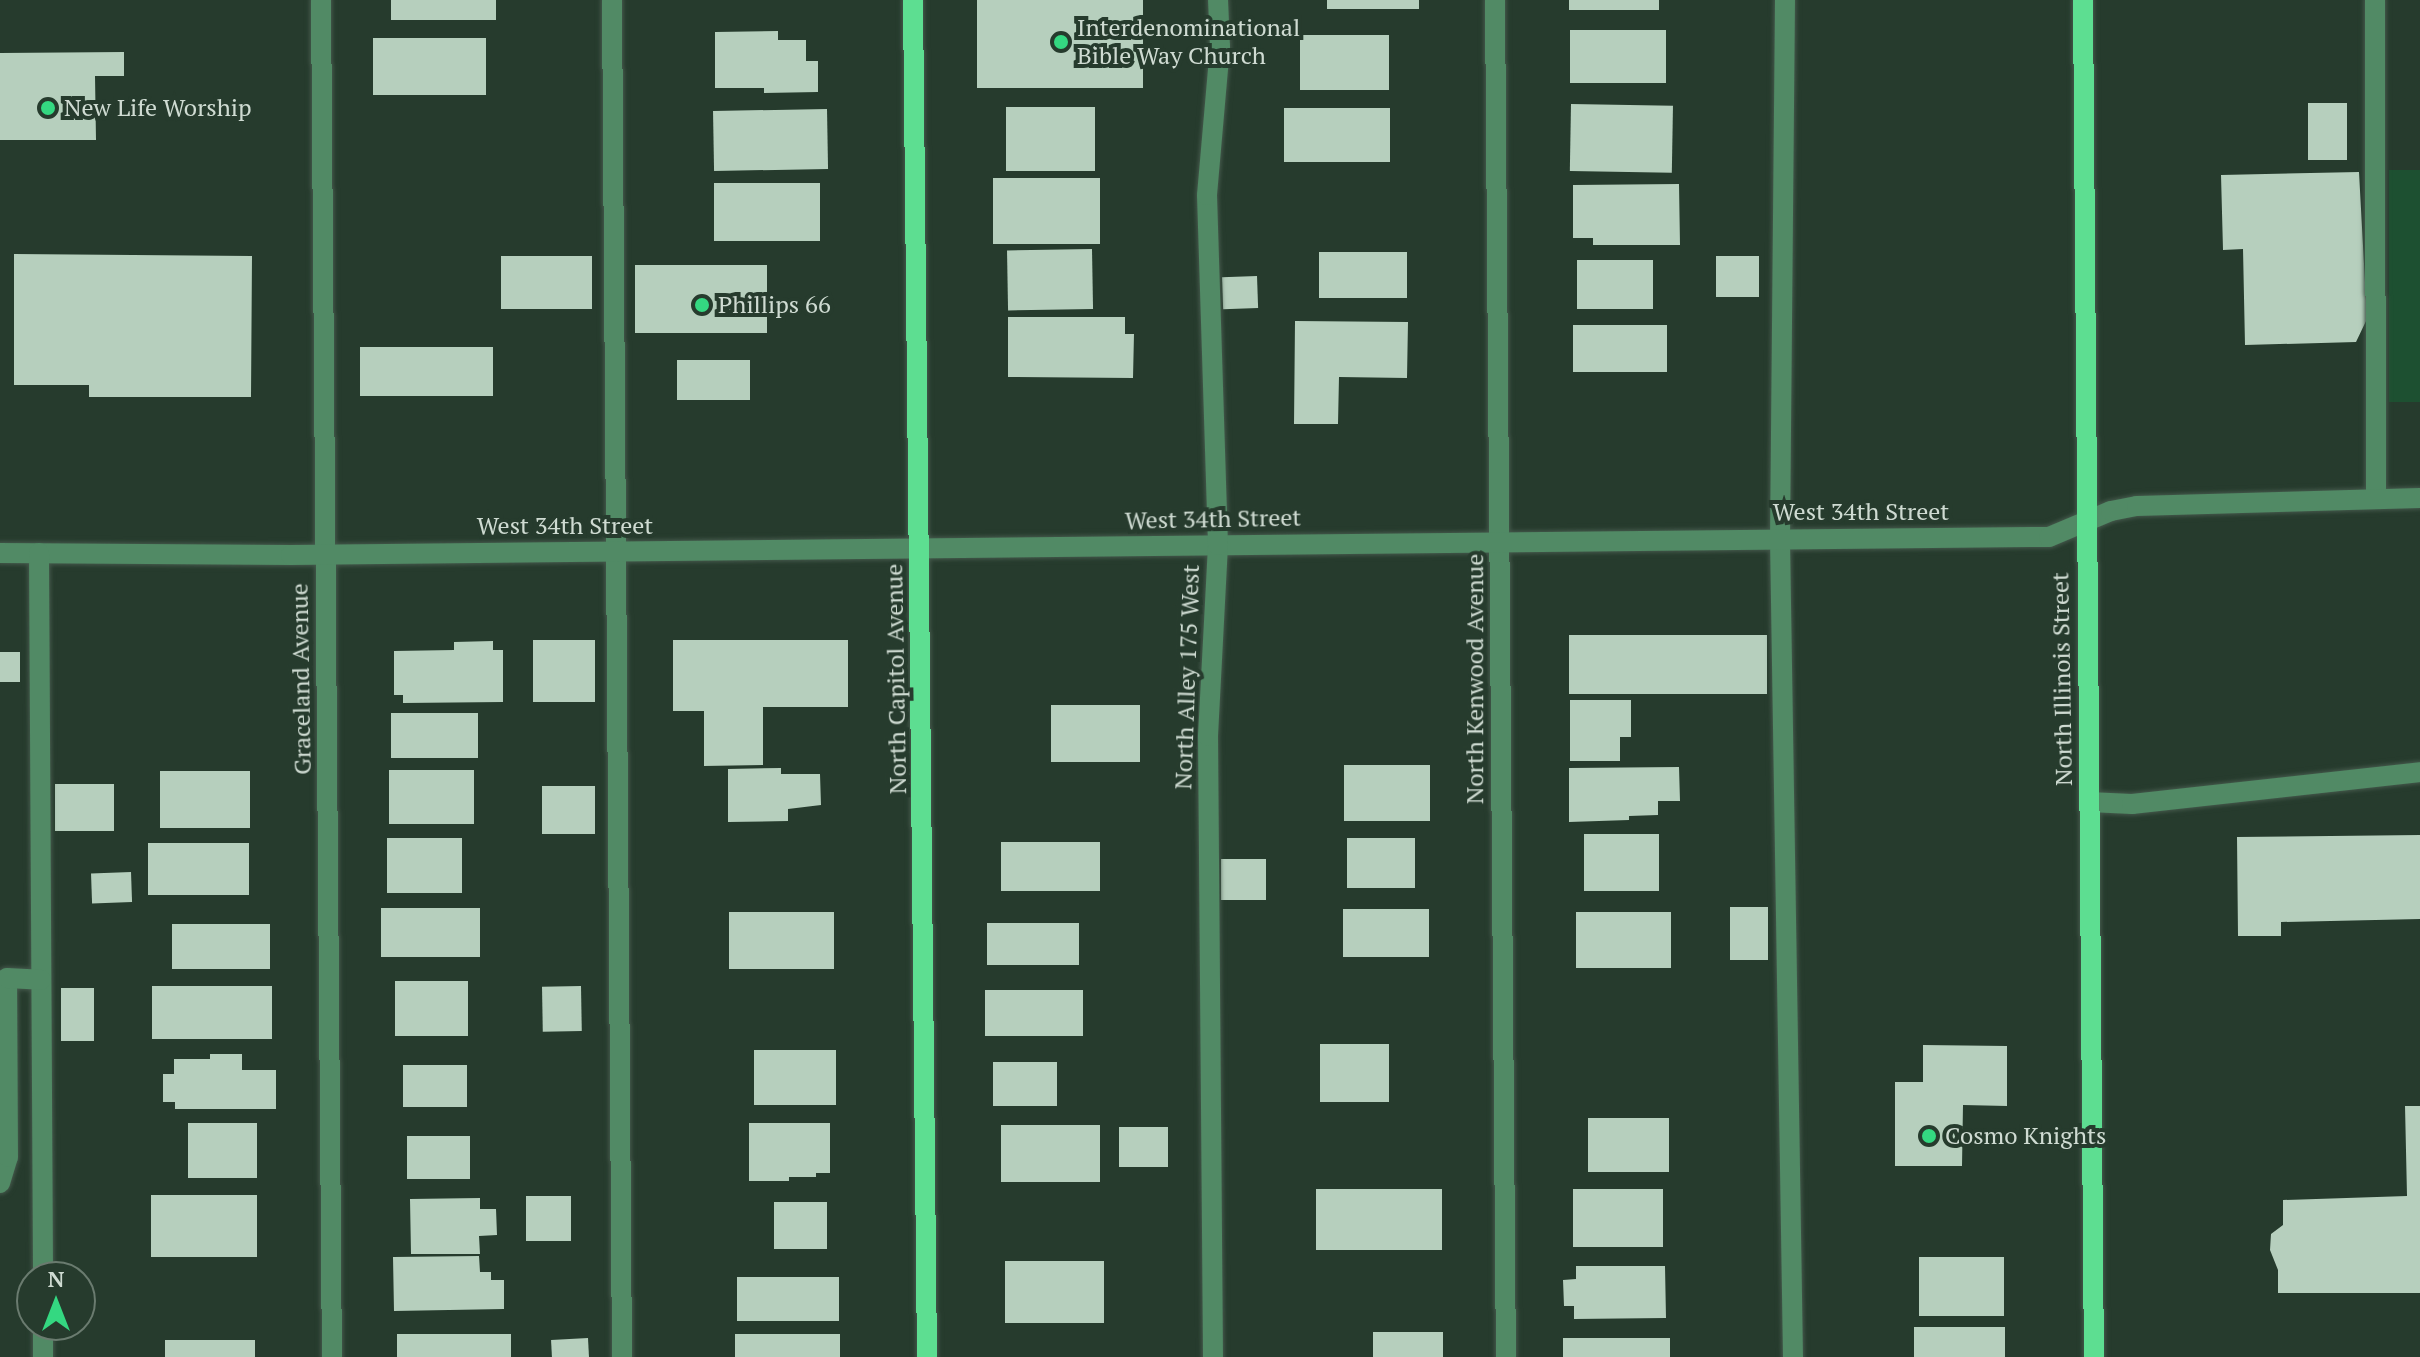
<!DOCTYPE html>
<style>
body{margin:0}
#map{position:relative;width:2420px;height:1357px;overflow:hidden;background:#263b2d;font-family:"PT Serif",serif}
div>[style]{position:absolute}
[style*='--x']{left:calc(var(--x)*1px);top:calc(var(--y)*1px);width:calc(var(--w)*1px);rotate:calc(var(--a)*1deg)}
.green>*{inset:0;background:#1d5031;transform-origin:0 0}
.building>*{inset:0;background:#b6cfbd;transform-origin:0 0}
.roads{filter:drop-shadow(0 0 2px #44584b) drop-shadow(0 0 2px #44584b)}
.minor>*{height:20px;margin:-10px;padding:0 10px;transform-origin:10px;border-radius:10px;background:#518a65}
.major>*{height:20px;margin:-10px;padding:0 10px;transform-origin:10px;border-radius:10px;background:#5dde91}
.dots>*{width:22px;height:22px;translate:-50% -50%;box-sizing:border-box;border:4px solid #263b2d;border-radius:50%}
span{translate:-50% -50%;white-space:nowrap;text-align:center;line-height:1.15;-webkit-text-stroke:8px #263b2d;paint-order:stroke}
.poi-label{font-size:24px;color:#cfdbd2}
.left{translate:0 -50%;text-align:left}
.street-label{font-size:24px;color:#cfdbd2}
.north{position:absolute;left:16px;top:1261px;width:80px;height:80px;box-sizing:border-box;background:#263b2d;border:2px solid #6a7b6f;border-radius:50%;rotate:0deg;font-size:22px;font-weight:700;line-height:32px;text-align:center;color:#cfdbd2}
.north::after{content:'';display:block;margin:auto;width:28px;height:36px;background:#34d881;clip-path:polygon(50% 0,100% 100%,50% 72%,0 100%)}
</style>
<div id="map">
<div class="green">
<div style="left:2389px;top:170px;width:31px;height:232px"></div>
</div>
<div class="building">
<div style="left:391px;top:0;width:105px;height:20px"></div>
<div style="left:977px;top:0;width:166px;height:88px"></div>
<div style="left:1327px;top:0;width:92px;height:9px"></div>
<div style="left:1569px;top:0;width:90px;height:10px"></div>
<div style="left:1570px;top:30px;width:96px;height:53px"></div>
<div style="clip-path:polygon(778px 31px,778px 40px,806px 40px,806px 61px,818px 61px,818px 92px,764px 93px,764px 88px,715px 88px,715px 32px)"></div>
<div style="left:1300px;top:35px;width:89px;height:55px"></div>
<div style="left:373px;top:38px;width:113px;height:57px"></div>
<div style="clip-path:polygon(124px 52px,124px 76px,95px 76px,96px 140px,0 140px,0 53px)"></div>
<div style="left:2308px;top:103px;width:39px;height:57px"></div>
<div style="left:1571px;top:104px;width:102px;height:67px;rotate:1deg"></div>
<div style="left:1006px;top:107px;width:89px;height:64px"></div>
<div style="left:1284px;top:108px;width:106px;height:54px"></div>
<div style="left:827px;top:109px;width:60px;height:114px;rotate:89deg"></div>
<div style="clip-path:polygon(2359px 172px,2367px 319px,2356px 342px,2245px 345px,2243px 249px,2223px 250px,2221px 175px)"></div>
<div style="left:993px;top:178px;width:107px;height:66px"></div>
<div style="left:820px;top:183px;width:58px;height:106px;rotate:90deg"></div>
<div style="clip-path:polygon(1679px 184px,1680px 245px,1593px 245px,1593px 238px,1573px 238px,1573px 185px)"></div>
<div style="left:1092px;top:249px;width:60px;height:85px;rotate:89deg"></div>
<div style="left:1319px;top:252px;width:88px;height:46px"></div>
<div style="clip-path:polygon(14px 254px,252px 256px,251px 397px,89px 397px,89px 385px,14px 385px)"></div>
<div style="left:501px;top:256px;width:91px;height:53px"></div>
<div style="left:1716px;top:256px;width:43px;height:41px"></div>
<div style="left:1577px;top:260px;width:76px;height:49px"></div>
<div style="left:635px;top:265px;width:132px;height:68px"></div>
<div style="left:1257px;top:276px;width:32px;height:35px;rotate:88deg"></div>
<div style="clip-path:polygon(1008px 317px,1125px 317px,1125px 334px,1134px 334px,1133px 378px,1008px 377px)"></div>
<div style="clip-path:polygon(1295px 321px,1408px 322px,1407px 378px,1339px 377px,1338px 424px,1294px 424px)"></div>
<div style="left:1573px;top:325px;width:94px;height:47px"></div>
<div style="left:360px;top:347px;width:133px;height:49px"></div>
<div style="left:677px;top:360px;width:73px;height:40px"></div>
<div style="left:1569px;top:635px;width:198px;height:59px"></div>
<div style="left:533px;top:640px;width:62px;height:62px"></div>
<div style="clip-path:polygon(673px 640px,848px 640px,848px 707px,763px 707px,763px 765px,704px 766px,704px 711px,673px 711px)"></div>
<div style="clip-path:polygon(493px 641px,493px 650px,503px 650px,503px 702px,403px 703px,403px 695px,394px 695px,394px 651px,454px 650px,454px 642px)"></div>
<div style="left:0;top:652px;width:20px;height:30px"></div>
<div style="clip-path:polygon(1570px 700px,1631px 700px,1631px 737px,1620px 737px,1620px 761px,1570px 761px)"></div>
<div style="left:1051px;top:705px;width:89px;height:57px"></div>
<div style="left:391px;top:713px;width:87px;height:45px"></div>
<div style="left:1344px;top:765px;width:86px;height:56px"></div>
<div style="clip-path:polygon(1679px 767px,1680px 801px,1658px 801px,1658px 815px,1629px 816px,1629px 820px,1569px 822px,1569px 768px)"></div>
<div style="clip-path:polygon(781px 768px,781px 774px,820px 774px,821px 805px,788px 809px,788px 821px,728px 822px,728px 769px)"></div>
<div style="left:389px;top:770px;width:85px;height:54px"></div>
<div style="left:160px;top:771px;width:90px;height:57px"></div>
<div style="left:55px;top:784px;width:59px;height:47px"></div>
<div style="left:542px;top:786px;width:53px;height:48px"></div>
<div style="left:1584px;top:834px;width:75px;height:57px"></div>
<div style="clip-path:polygon(2420px 835px,2420px 919px,2281px 922px,2281px 936px,2238px 936px,2237px 837px)"></div>
<div style="left:387px;top:838px;width:75px;height:55px"></div>
<div style="left:1347px;top:838px;width:68px;height:50px"></div>
<div style="left:1001px;top:842px;width:99px;height:49px"></div>
<div style="left:148px;top:843px;width:101px;height:52px"></div>
<div style="left:1221px;top:859px;width:45px;height:41px"></div>
<div style="left:131px;top:872px;width:30px;height:40px;rotate:88deg"></div>
<div style="left:1730px;top:907px;width:38px;height:53px"></div>
<div style="left:381px;top:908px;width:99px;height:49px"></div>
<div style="left:1343px;top:909px;width:86px;height:48px"></div>
<div style="left:729px;top:912px;width:105px;height:57px"></div>
<div style="left:1576px;top:912px;width:95px;height:56px"></div>
<div style="left:1079px;top:923px;width:42px;height:92px;rotate:90deg"></div>
<div style="left:270px;top:924px;width:45px;height:98px;rotate:90deg"></div>
<div style="left:395px;top:981px;width:73px;height:55px"></div>
<div style="left:152px;top:986px;width:120px;height:53px"></div>
<div style="left:581px;top:986px;width:45px;height:39px;rotate:89deg"></div>
<div style="left:61px;top:988px;width:33px;height:53px"></div>
<div style="left:1083px;top:990px;width:46px;height:98px;rotate:90deg"></div>
<div style="left:1320px;top:1044px;width:69px;height:58px"></div>
<div style="clip-path:polygon(1923px 1045px,2007px 1046px,2007px 1106px,1963px 1105px,1962px 1166px,1895px 1166px,1895px 1082px,1923px 1082px)"></div>
<div style="left:754px;top:1050px;width:82px;height:55px"></div>
<div style="clip-path:polygon(210px 1054px,242px 1054px,242px 1070px,276px 1070px,276px 1109px,175px 1109px,175px 1102px,163px 1102px,163px 1074px,174px 1074px,174px 1059px,210px 1059px)"></div>
<div style="left:1057px;top:1062px;width:44px;height:64px;rotate:90deg"></div>
<div style="left:403px;top:1065px;width:64px;height:42px"></div>
<div style="clip-path:polygon(2405px 1106px,2420px 1106px,2420px 1293px,2278px 1293px,2278px 1270px,2270px 1250px,2271px 1234px,2283px 1225px,2283px 1200px,2407px 1196px)"></div>
<div style="left:1588px;top:1118px;width:81px;height:54px"></div>
<div style="left:188px;top:1123px;width:69px;height:55px"></div>
<div style="clip-path:polygon(749px 1123px,830px 1123px,830px 1173px,816px 1173px,816px 1177px,789px 1177px,789px 1181px,749px 1181px)"></div>
<div style="left:1001px;top:1125px;width:99px;height:57px"></div>
<div style="left:1168px;top:1127px;width:40px;height:49px;rotate:90deg"></div>
<div style="left:407px;top:1136px;width:63px;height:43px"></div>
<div style="left:1316px;top:1189px;width:126px;height:61px"></div>
<div style="left:1573px;top:1189px;width:90px;height:58px"></div>
<div style="left:151px;top:1195px;width:106px;height:62px"></div>
<div style="left:526px;top:1196px;width:45px;height:45px"></div>
<div style="clip-path:polygon(480px 1198px,480px 1209px,496px 1209px,497px 1235px,479px 1236px,480px 1254px,411px 1254px,410px 1199px)"></div>
<div style="left:774px;top:1202px;width:53px;height:47px"></div>
<div style="clip-path:polygon(479px 1256px,480px 1272px,491px 1272px,491px 1280px,504px 1280px,504px 1309px,394px 1311px,393px 1257px)"></div>
<div style="left:1919px;top:1257px;width:85px;height:59px"></div>
<div style="left:1005px;top:1261px;width:99px;height:62px"></div>
<div style="clip-path:polygon(1576px 1266px,1665px 1266px,1666px 1318px,1574px 1319px,1574px 1306px,1564px 1306px,1563px 1280px,1576px 1279px)"></div>
<div style="left:737px;top:1277px;width:102px;height:44px"></div>
<div style="left:1914px;top:1327px;width:91px;height:30px"></div>
<div style="left:1373px;top:1332px;width:70px;height:25px"></div>
<div style="left:397px;top:1334px;width:114px;height:23px"></div>
<div style="left:735px;top:1334px;width:105px;height:23px"></div>
<div style="left:588px;top:1338px;width:19px;height:37px;rotate:87deg"></div>
<div style="left:1670px;top:1338px;width:19px;height:107px;rotate:90deg"></div>
<div style="left:165px;top:1340px;width:90px;height:17px"></div>
</div>
<div class="roads">
<div class="minor">
<div style="--x:321;--y:0;--w:1357;--a:89.54"></div>
<div style="--x:612;--y:0;--w:1357;--a:89.58"></div>
<div style="--x:1495;--y:0;--w:1357;--a:89.54"></div>
<div style="--x:1785;--y:0;--w:539;--a:90.53"></div>
<div style="--x:1780;--y:539;--w:818;--a:89.09"></div>
<div style="--x:2375;--y:0;--w:499;--a:89.9"></div>
<div style="--x:0;--y:553;--w:291;--a:0.4"></div>
<div style="--x:291;--y:555;--w:1758;--a:-0.59"></div>
<div style="--x:2049;--y:537;--w:67;--a:-22.8"></div>
<div style="--x:2111;--y:511;--w:26;--a:-11"></div>
<div style="--x:2137;--y:506;--w:283;--a:-1.6"></div>
<div style="--x:39;--y:553;--w:724;--a:89.68"></div>
<div style="--x:2089;--y:802;--w:43;--a:2.7"></div>
<div style="--x:2132;--y:804;--w:290;--a:-6.3"></div>
<div style="--x:0;--y:1183;--w:27;--a:-73"></div>
<div style="--x:8;--y:1157;--w:179;--a:-90.3"></div>
<div style="--x:7;--y:978;--w:34;--a:3"></div>
<div style="--x:43;--y:1325;--w:32;--a:90"></div>
<div style="--x:1213;--y:1357;--w:621;--a:-90.46"></div>
<div style="--x:1208;--y:736;--w:191;--a:-87"></div>
<div style="--x:1218;--y:545;--w:350;--a:-91.8"></div>
<div style="--x:1207;--y:195;--w:149;--a:-85"></div>
<div style="--x:1220;--y:47;--w:47;--a:-92.4"></div>
</div>
<div class="major">
<div style="--x:913;--y:0;--w:1357;--a:89.41"></div>
<div style="--x:2083;--y:0;--w:1357;--a:89.54"></div>
</div>
</div>
<div class="dots">
<div style="left:1061px;top:42px;background:#34d881"></div>
<div style="left:48px;top:108px;background:#34d881"></div>
<div style="left:702px;top:305px;background:#34d881"></div>
<div style="left:1929px;top:1136px;background:#34d881"></div>
</div>
<div class="poi-label">
<span class="left" style="left:1077px;top:42px">Interdenominational<br>Bible Way Church</span>
<span class="left" style="left:64px;top:108px">New Life Worship</span>
<span class="left" style="left:718px;top:305px">Phillips 66</span>
<span class="left" style="left:1945px;top:1136px">Cosmo Knights</span>
</div>
<div class="street-label">
<span style="left:1861px;top:512px">West 34th Street</span>
<span style="left:1213px;top:519px;rotate:-1deg">West 34th Street</span>
<span style="left:565px;top:526px">West 34th Street</span>
<span style="left:1187px;top:677px;rotate:-88deg">North Alley 175 West</span>
<span style="left:301px;top:679px;rotate:-91deg">Graceland Avenue</span>
<span style="left:896px;top:679px;rotate:-91deg">North Capitol Avenue</span>
<span style="left:1475px;top:679px;rotate:-90deg">North Kenwood Avenue</span>
<span style="left:2062px;top:679px;rotate:-91deg">North Illinois Street</span>
</div>
<div class="north">N</div>
</div>
